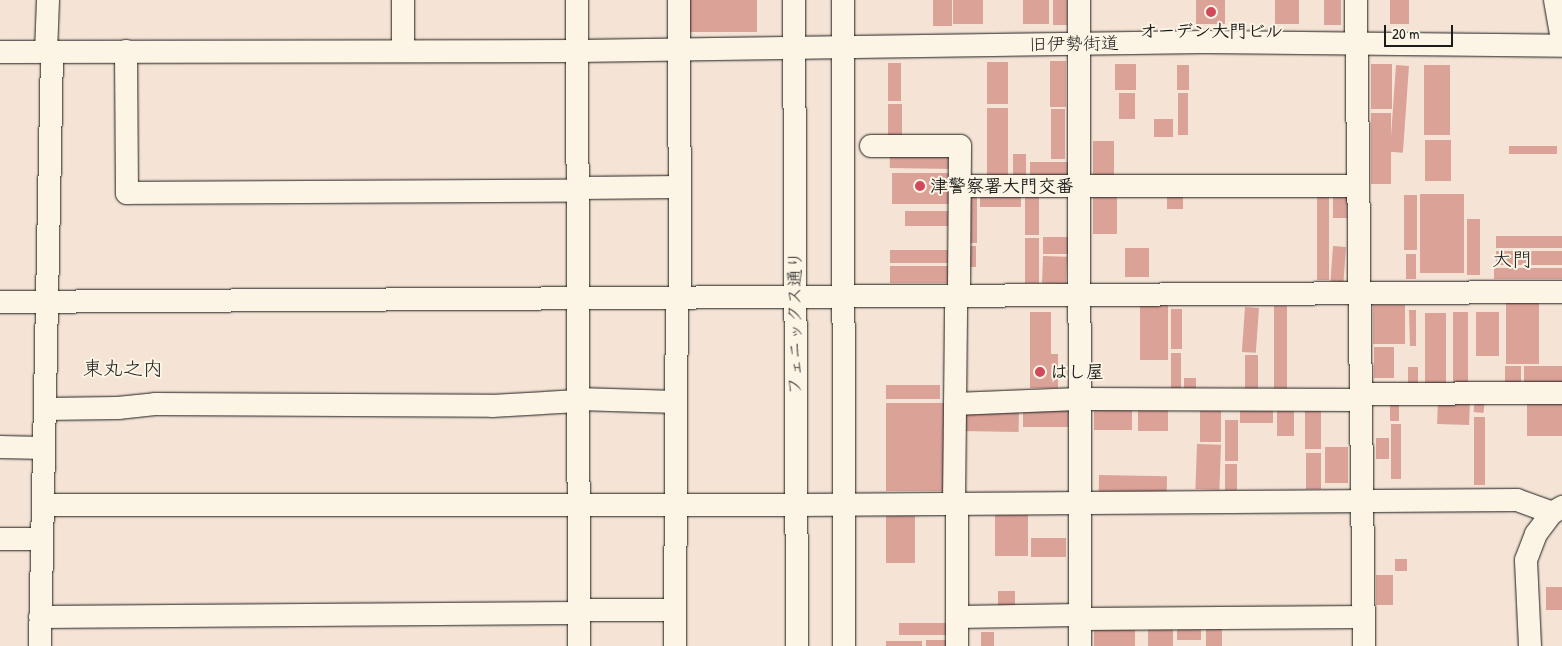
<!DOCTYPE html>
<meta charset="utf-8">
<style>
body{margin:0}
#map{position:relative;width:1562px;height:646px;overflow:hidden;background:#f5e4d6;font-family:"Patrick Hand","Klee One",sans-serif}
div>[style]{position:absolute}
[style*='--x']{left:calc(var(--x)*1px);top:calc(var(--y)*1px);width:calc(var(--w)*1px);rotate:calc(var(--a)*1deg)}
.building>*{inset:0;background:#dba298;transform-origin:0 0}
.roads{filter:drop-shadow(0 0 1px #1c1c1c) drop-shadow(0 0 1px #1c1c1c)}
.minor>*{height:22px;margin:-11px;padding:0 11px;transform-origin:11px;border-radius:11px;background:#fcf5e5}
.dots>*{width:14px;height:14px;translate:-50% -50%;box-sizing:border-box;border:2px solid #fcf5e5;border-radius:50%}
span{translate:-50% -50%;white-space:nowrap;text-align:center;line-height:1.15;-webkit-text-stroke:4px #fcf5e5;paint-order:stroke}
.poi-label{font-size:18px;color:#1c1c1c;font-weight:700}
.left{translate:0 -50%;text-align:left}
.street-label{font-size:18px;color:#1c1c1c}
.quarter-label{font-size:20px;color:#1c1c1c}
.scale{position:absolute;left:1384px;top:25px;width:69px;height:22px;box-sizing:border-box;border:2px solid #1c1c1c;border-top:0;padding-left:6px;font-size:15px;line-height:18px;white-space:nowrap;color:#1c1c1c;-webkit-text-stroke:4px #fcf5e5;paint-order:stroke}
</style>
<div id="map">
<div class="building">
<div style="left:687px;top:0;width:70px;height:32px"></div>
<div style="left:933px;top:0;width:19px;height:26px"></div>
<div style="left:953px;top:0;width:30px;height:24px"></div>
<div style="left:1023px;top:0;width:26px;height:24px"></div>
<div style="left:1053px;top:0;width:14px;height:25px"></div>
<div style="left:1196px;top:0;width:29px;height:24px"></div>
<div style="left:1275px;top:0;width:24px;height:24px"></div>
<div style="left:1324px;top:0;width:17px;height:25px"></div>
<div style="left:1390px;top:0;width:19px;height:24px"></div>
<div style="left:1050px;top:61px;width:16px;height:46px"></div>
<div style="left:987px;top:62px;width:21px;height:42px"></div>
<div style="left:888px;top:63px;width:13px;height:38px"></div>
<div style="left:1115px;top:64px;width:21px;height:26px"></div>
<div style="left:1371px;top:64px;width:21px;height:45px"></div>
<div style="left:1177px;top:65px;width:12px;height:25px"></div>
<div style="left:1396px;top:65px;width:13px;height:87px;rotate:4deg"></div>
<div style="left:1424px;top:65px;width:26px;height:70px"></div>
<div style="left:1119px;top:93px;width:16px;height:26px"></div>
<div style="left:1178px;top:93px;width:10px;height:42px"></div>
<div style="left:888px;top:104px;width:14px;height:38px"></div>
<div style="left:987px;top:108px;width:21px;height:75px"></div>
<div style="left:1051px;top:109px;width:14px;height:50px"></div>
<div style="left:1371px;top:113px;width:20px;height:71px"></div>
<div style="left:1154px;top:119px;width:19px;height:18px"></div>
<div style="left:1425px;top:140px;width:26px;height:41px"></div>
<div style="left:1093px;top:141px;width:21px;height:41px"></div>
<div style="left:1509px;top:146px;width:48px;height:8px"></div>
<div style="left:890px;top:151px;width:64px;height:17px;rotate:1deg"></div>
<div style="left:1013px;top:154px;width:13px;height:29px"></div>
<div style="left:1030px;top:162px;width:38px;height:20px"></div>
<div style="left:892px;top:173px;width:62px;height:31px"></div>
<div style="left:1333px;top:191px;width:14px;height:27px"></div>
<div style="left:980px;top:192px;width:41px;height:15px"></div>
<div style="left:1167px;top:192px;width:16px;height:17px"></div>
<div style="left:965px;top:193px;width:12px;height:50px"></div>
<div style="left:1093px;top:193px;width:24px;height:41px"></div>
<div style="left:1317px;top:193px;width:12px;height:87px"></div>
<div style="left:1420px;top:194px;width:44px;height:79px"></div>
<div style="left:1025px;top:195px;width:14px;height:40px"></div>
<div style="left:1417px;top:195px;width:55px;height:13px;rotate:90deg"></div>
<div style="left:905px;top:211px;width:49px;height:15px"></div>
<div style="left:1467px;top:219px;width:13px;height:56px"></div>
<div style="left:1496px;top:236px;width:66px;height:12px"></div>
<div style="left:1043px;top:237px;width:25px;height:17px"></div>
<div style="left:1025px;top:238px;width:14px;height:45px"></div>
<div style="left:965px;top:246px;width:11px;height:21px"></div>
<div style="left:1333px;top:246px;width:13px;height:35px;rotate:4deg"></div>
<div style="left:1125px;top:248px;width:24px;height:29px"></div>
<div style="left:890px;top:250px;width:63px;height:13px"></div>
<div style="left:1496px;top:251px;width:66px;height:14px"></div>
<div style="left:1406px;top:254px;width:10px;height:25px"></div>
<div style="left:1043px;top:256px;width:24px;height:27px;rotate:2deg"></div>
<div style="left:890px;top:266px;width:63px;height:17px"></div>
<div style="left:1494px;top:268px;width:68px;height:11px"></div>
<div style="left:1506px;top:303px;width:33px;height:61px"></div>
<div style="left:1140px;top:305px;width:28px;height:55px"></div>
<div style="left:1373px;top:305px;width:32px;height:39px"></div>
<div style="left:1274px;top:306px;width:13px;height:88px"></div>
<div style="left:1245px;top:307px;width:14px;height:45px;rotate:4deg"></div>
<div style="left:1171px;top:309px;width:11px;height:40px"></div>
<div style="clip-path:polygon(1409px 310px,1416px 310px,1416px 346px,1410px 346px)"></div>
<div style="clip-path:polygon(1030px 312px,1051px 312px,1051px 354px,1058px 354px,1058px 388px,1030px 388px)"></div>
<div style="left:1453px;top:312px;width:15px;height:70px"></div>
<div style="left:1476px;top:312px;width:23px;height:44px"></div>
<div style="left:1425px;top:313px;width:21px;height:73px"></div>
<div style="left:1374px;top:347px;width:20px;height:31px"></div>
<div style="left:1171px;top:353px;width:10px;height:42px"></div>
<div style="left:1245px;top:355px;width:13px;height:40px"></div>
<div style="left:1505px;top:366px;width:16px;height:22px"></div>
<div style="left:1562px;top:366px;width:21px;height:38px;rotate:90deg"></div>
<div style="left:1408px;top:367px;width:10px;height:18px"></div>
<div style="left:1184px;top:378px;width:12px;height:17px"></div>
<div style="left:886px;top:385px;width:54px;height:14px"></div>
<div style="left:1475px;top:398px;width:10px;height:14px;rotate:6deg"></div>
<div style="left:1438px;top:399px;width:32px;height:25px;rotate:2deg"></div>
<div style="left:1527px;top:400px;width:35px;height:36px"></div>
<div style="left:1390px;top:401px;width:9px;height:20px"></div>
<div style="left:886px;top:403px;width:65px;height:88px"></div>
<div style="left:1138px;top:405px;width:30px;height:26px"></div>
<div style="left:1240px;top:405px;width:33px;height:18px"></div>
<div style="left:1094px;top:406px;width:38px;height:24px"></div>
<div style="left:962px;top:407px;width:57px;height:24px;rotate:1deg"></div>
<div style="left:1277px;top:407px;width:17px;height:29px"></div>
<div style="left:1305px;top:407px;width:16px;height:42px"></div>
<div style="left:1023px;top:408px;width:45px;height:19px"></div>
<div style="left:1200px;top:408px;width:21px;height:34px"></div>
<div style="left:1474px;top:417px;width:11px;height:68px"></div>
<div style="left:1225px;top:420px;width:13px;height:41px"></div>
<div style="left:1401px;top:424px;width:55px;height:10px;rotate:90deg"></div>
<div style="left:1376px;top:438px;width:13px;height:21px"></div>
<div style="left:1197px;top:444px;width:24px;height:45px;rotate:2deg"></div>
<div style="left:1325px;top:447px;width:23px;height:36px"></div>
<div style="left:1306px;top:453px;width:15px;height:36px"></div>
<div style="left:1225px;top:464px;width:12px;height:26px"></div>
<div style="left:1099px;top:475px;width:68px;height:16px;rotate:1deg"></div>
<div style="left:995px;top:515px;width:33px;height:41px"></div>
<div style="left:886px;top:516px;width:29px;height:47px"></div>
<div style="left:1031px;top:538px;width:35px;height:19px"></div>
<div style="left:1395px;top:559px;width:12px;height:12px"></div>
<div style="left:1376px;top:575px;width:17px;height:30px"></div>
<div style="left:1562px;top:587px;width:23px;height:16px;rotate:90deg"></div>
<div style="left:1015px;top:591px;width:20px;height:17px;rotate:90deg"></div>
<div style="left:899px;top:623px;width:51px;height:12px"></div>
<div style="left:1094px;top:623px;width:41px;height:23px"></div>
<div style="left:1206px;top:623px;width:16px;height:23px"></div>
<div style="left:1148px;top:624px;width:25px;height:22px"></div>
<div style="left:1177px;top:624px;width:24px;height:16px"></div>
<div style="left:981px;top:632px;width:13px;height:14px"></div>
<div style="left:926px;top:640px;width:26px;height:6px"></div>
<div style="left:886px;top:641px;width:36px;height:5px"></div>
</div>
<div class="roads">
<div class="minor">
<div style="--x:403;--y:0;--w:49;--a:90"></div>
<div style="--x:577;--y:0;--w:646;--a:89.82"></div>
<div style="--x:679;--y:0;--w:297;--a:89.8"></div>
<div style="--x:794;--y:0;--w:646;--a:89.73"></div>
<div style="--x:843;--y:0;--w:646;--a:89.91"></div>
<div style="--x:1079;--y:0;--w:646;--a:89.91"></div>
<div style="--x:1356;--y:0;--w:646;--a:89.29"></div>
<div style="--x:1555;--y:0;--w:39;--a:80"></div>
<div style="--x:126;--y:51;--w:142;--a:89.6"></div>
<div style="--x:127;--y:193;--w:451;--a:-0.3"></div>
<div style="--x:0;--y:52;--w:577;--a:-0.1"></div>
<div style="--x:577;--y:51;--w:628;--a:-0.82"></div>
<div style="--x:1205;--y:42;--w:357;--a:0.6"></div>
<div style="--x:46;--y:52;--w:52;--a:-87.8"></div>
<div style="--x:871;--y:146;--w:89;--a:0"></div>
<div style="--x:960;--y:146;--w:150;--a:90.4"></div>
<div style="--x:959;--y:186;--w:399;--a:0"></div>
<div style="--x:578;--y:188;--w:102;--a:-0.6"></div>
<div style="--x:0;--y:302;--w:1562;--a:-0.37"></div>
<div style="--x:1362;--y:394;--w:200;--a:-0.3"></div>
<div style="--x:578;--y:399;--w:98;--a:1.8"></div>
<div style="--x:955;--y:404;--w:125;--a:-2.3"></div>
<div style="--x:1080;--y:399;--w:282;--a:0.2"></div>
<div style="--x:45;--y:409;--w:73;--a:-0.8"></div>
<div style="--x:118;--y:408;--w:37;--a:-6"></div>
<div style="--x:155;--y:404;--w:337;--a:0.3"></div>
<div style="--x:492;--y:406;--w:86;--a:-3.3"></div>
<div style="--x:0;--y:447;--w:44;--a:1.3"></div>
<div style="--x:954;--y:504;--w:208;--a:-89.4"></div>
<div style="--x:44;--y:505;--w:752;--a:0"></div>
<div style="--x:796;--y:505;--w:721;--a:-0.4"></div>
<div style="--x:1517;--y:500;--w:37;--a:20"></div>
<div style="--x:0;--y:539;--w:41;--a:0"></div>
<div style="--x:579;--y:610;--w:96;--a:0"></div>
<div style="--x:40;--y:617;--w:539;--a:-0.43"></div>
<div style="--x:957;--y:617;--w:123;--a:-0.9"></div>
<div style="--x:1080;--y:619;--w:284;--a:-0.4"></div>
<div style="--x:40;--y:646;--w:594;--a:-88.84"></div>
<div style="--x:675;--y:646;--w:349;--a:-89.7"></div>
<div style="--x:957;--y:646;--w:142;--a:-90"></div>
<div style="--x:1530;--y:646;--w:86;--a:-92.7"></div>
<div style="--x:1526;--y:560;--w:28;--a:-69"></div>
<div style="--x:1536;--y:534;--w:26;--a:-53"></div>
<div style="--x:1552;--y:513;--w:12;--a:-31"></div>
</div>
</div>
<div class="dots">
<div style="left:1211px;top:12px;background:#d1495b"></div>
<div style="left:920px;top:186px;background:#d1495b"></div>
<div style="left:1040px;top:372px;background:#d1495b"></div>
</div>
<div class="poi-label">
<span style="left:1211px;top:31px">オーデン大門ビル</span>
<span class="left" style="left:930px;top:186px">津警察署大門交番</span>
<span class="left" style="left:1050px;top:372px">はし屋</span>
</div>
<div class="street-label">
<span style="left:1074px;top:44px;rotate:-1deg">旧伊勢街道</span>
<span style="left:795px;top:323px;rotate:-90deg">フェニックス通り</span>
</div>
<div class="quarter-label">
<span style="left:1512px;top:258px">大門</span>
<span style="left:123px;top:367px">東丸之内</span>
</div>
<div class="scale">20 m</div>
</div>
